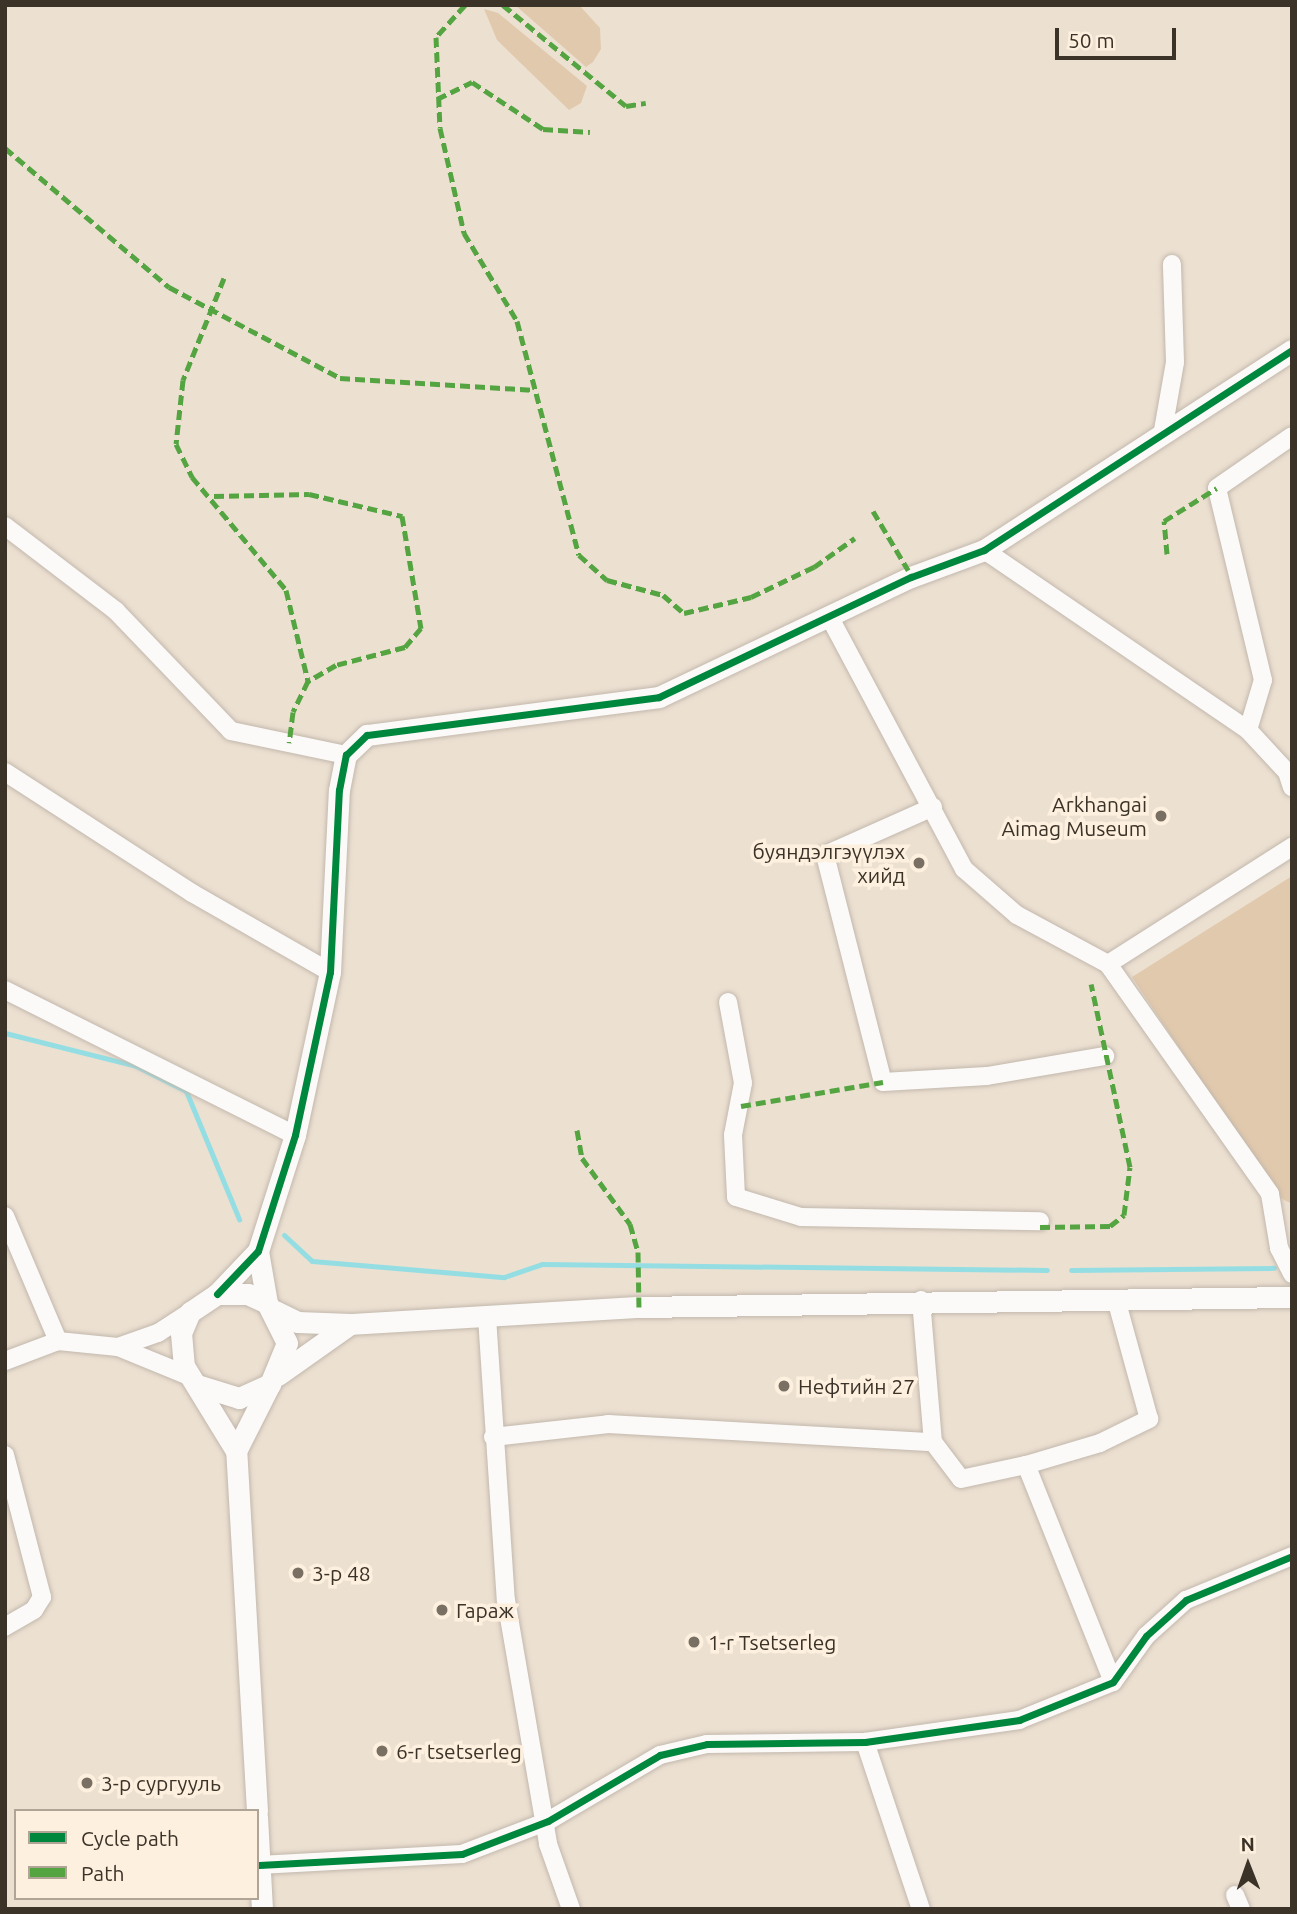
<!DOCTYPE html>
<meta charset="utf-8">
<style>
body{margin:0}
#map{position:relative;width:1297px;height:1914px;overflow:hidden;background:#ece0d1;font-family:Ubuntu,sans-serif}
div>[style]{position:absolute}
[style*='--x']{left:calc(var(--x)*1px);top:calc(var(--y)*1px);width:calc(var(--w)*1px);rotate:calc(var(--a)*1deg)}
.green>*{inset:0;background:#e1c9ad}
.stream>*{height:5px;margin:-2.5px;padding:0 2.5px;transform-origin:2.5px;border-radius:2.5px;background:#94dee3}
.roads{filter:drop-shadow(0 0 2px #c2b8ad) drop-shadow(0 0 2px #c2b8ad)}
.minor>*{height:18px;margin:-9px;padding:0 9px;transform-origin:9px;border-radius:9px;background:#fcfaf8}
.tertiary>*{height:21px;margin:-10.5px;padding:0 10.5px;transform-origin:10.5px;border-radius:10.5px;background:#fcfaf8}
.quiet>*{height:5px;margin-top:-2.5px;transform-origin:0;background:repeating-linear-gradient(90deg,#54a542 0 10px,transparent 0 15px)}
.cycleway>*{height:7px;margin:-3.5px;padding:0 3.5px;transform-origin:3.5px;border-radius:3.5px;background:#00873e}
.dots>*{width:19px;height:19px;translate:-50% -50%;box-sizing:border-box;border:4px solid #fdf0df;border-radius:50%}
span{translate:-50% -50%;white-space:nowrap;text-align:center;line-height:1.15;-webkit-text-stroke:7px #fdf0df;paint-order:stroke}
.poi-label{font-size:21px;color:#3b3228}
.right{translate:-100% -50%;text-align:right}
.left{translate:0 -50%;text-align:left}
.frame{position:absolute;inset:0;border:7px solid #3b3228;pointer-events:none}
.legend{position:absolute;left:14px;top:1809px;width:245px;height:91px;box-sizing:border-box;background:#fdf0df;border:2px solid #afa496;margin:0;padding:9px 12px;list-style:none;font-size:21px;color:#3b3228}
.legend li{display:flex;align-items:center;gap:14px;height:35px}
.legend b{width:35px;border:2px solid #afa496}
.north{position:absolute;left:1213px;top:1830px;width:70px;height:70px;-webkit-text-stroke:5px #fdf0df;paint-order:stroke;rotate:359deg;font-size:19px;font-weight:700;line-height:28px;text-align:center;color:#3b3228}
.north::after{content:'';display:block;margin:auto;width:24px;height:32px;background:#3b3228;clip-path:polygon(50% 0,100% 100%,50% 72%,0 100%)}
.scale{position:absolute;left:1055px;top:28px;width:121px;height:32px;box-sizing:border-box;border:4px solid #3b3228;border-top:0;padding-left:9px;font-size:21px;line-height:24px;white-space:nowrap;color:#3b3228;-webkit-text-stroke:5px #fdf0df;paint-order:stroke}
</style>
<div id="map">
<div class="green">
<div style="clip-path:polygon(515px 5px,579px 5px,600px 28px,601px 49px,593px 62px,586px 67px)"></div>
<div style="clip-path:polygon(484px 9px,498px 13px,587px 86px,581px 103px,569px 110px,497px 40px)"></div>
<div style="clip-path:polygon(1292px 876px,1292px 1204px,1266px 1190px,1265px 1177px,1132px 977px)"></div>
</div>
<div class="stream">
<div style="--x:5;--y:1033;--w:135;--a:14.1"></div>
<div style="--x:136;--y:1066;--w:56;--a:26.6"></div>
<div style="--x:186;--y:1091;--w:139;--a:67.5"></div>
<div style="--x:284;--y:1235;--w:38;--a:43"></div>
<div style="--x:312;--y:1261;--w:193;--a:4.8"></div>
<div style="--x:504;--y:1277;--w:40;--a:-18.9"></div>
<div style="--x:542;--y:1264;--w:505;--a:0.68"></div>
<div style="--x:1071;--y:1270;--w:203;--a:-0.6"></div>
</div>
<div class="roads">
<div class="minor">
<div style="--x:1162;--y:436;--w:75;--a:-80"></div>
<div style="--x:1175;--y:362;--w:98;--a:-91.8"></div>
<div style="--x:5;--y:526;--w:140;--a:37.4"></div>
<div style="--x:116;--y:611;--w:166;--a:46.2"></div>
<div style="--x:231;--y:731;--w:117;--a:11.8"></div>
<div style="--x:984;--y:550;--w:320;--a:34.3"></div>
<div style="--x:1248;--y:730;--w:57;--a:47.1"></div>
<div style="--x:1287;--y:772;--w:16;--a:72"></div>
<div style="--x:830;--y:618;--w:285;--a:61.9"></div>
<div style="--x:964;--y:869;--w:70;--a:41"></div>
<div style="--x:1017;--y:915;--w:103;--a:28.3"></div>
<div style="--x:1108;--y:964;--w:281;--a:54.8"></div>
<div style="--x:1270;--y:1194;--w:55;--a:80.5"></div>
<div style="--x:1279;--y:1248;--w:29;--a:63"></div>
<div style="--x:1248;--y:730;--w:52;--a:-73.3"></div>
<div style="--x:1263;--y:680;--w:197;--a:-103.5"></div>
<div style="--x:1217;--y:488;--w:91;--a:-34.7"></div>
<div style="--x:5;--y:772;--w:223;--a:32.9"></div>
<div style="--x:192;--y:893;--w:159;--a:29.8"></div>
<div style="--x:933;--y:807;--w:118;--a:156"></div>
<div style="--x:825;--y:855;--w:234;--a:75.7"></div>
<div style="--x:883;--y:1082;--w:104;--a:-3.3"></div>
<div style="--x:987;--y:1076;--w:120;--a:-9.6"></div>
<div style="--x:1108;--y:964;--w:218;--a:-32.5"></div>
<div style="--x:5;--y:990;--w:324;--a:26.6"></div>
<div style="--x:728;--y:1002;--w:82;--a:79.5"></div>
<div style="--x:743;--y:1083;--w:53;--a:100.9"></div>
<div style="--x:733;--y:1135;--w:62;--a:87.2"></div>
<div style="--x:736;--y:1197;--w:68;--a:17.1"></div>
<div style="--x:801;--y:1217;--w:239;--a:1"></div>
<div style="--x:5;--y:1216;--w:136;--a:67"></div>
<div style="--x:58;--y:1341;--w:60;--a:5.7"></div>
<div style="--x:118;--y:1347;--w:77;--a:22.2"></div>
<div style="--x:921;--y:1300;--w:143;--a:85.2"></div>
<div style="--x:933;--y:1442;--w:46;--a:52.9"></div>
<div style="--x:961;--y:1479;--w:66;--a:-12.2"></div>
<div style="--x:487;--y:1317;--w:284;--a:86.2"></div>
<div style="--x:506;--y:1600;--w:248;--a:80.2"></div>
<div style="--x:548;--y:1844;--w:69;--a:70.5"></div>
<div style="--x:118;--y:1347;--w:42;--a:-19.3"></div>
<div style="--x:158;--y:1333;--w:38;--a:-33"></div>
<div style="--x:5;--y:1361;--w:57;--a:-20.7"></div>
<div style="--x:493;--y:1437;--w:116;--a:-6.4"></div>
<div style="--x:608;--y:1424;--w:325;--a:3.2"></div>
<div style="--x:5;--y:1455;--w:147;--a:75.4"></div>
<div style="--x:42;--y:1597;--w:15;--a:122"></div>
<div style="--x:34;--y:1610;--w:34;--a:150"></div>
<div style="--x:1113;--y:1682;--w:234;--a:-111.8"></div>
<div style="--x:1026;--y:1465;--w:77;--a:-16.6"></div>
<div style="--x:1100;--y:1443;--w:55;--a:-26.1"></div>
<div style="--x:1149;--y:1419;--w:124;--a:-105.4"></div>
<div style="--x:865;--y:1742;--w:176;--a:71.5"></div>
<div style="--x:259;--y:1865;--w:203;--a:-3.1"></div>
<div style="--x:462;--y:1854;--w:92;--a:-21"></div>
<div style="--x:548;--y:1821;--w:130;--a:-30.5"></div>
<div style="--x:660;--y:1755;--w:48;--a:-13.2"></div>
<div style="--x:707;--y:1744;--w:158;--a:-0.7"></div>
<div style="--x:865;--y:1742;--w:156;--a:-8.1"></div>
<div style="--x:1019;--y:1720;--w:101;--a:-22"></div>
<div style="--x:1113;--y:1682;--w:57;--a:-54.3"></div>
<div style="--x:1146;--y:1636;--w:54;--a:-42"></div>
<div style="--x:1186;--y:1600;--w:115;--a:-22.5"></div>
<div style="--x:1235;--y:1895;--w:15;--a:67"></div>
</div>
<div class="tertiary">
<div style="--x:258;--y:1251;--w:53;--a:80.2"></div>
<div style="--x:217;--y:1294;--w:59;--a:-46.4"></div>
<div style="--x:258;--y:1251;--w:122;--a:-72.3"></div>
<div style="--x:295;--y:1135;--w:167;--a:-77.9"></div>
<div style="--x:330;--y:972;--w:182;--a:-87.2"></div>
<div style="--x:339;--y:790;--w:36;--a:-79"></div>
<div style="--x:346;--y:755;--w:29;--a:-44"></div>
<div style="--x:367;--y:735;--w:294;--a:-7.4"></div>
<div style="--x:659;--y:697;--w:279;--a:-25.5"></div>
<div style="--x:911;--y:577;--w:78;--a:-20.3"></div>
<div style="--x:984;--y:550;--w:367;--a:-33"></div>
<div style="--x:275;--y:1311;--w:25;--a:26"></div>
<div style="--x:298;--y:1322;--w:52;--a:2.2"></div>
<div style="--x:350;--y:1324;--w:289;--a:-3.4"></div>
<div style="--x:639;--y:1307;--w:653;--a:-0.88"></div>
<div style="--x:278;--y:1375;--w:88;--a:-35.3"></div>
<div style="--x:197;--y:1385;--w:44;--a:17.2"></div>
<div style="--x:239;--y:1398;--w:34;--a:-24"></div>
<div style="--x:270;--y:1384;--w:44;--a:-67.5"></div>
<div style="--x:287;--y:1343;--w:45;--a:-116.6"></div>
<div style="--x:267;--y:1303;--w:21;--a:-155"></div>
<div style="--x:248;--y:1294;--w:31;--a:180"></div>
<div style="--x:217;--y:1294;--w:32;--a:146"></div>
<div style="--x:190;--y:1312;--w:23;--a:113"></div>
<div style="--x:181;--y:1333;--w:33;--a:85"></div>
<div style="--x:184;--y:1366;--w:100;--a:58.5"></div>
<div style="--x:257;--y:1811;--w:361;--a:-93.3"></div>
<div style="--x:236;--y:1451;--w:75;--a:-63.1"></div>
<div style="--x:257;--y:1817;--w:92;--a:86.9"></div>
</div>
</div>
<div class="quiet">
<div style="--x:465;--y:5;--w:43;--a:132.2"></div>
<div style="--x:436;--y:37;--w:91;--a:87.5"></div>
<div style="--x:440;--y:128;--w:108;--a:77.1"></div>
<div style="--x:464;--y:233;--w:103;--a:58.9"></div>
<div style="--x:517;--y:321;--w:242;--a:75.2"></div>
<div style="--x:579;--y:555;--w:38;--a:42"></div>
<div style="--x:607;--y:580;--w:58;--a:15"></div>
<div style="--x:663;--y:595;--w:28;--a:41"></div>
<div style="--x:684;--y:613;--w:69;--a:-13.4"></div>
<div style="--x:751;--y:597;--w:70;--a:-25.5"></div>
<div style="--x:814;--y:567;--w:50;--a:-35.3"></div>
<div style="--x:503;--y:5;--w:159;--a:39.4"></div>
<div style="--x:626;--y:106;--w:20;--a:-9"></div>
<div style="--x:437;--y:99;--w:39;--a:-26"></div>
<div style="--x:472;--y:82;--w:85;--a:33.5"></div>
<div style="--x:543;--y:129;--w:47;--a:3.7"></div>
<div style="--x:5;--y:148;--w:215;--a:40.3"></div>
<div style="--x:169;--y:287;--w:194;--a:28"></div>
<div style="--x:340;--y:378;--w:195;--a:3.5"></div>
<div style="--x:224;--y:278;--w:110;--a:111.9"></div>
<div style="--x:183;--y:380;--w:64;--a:96.2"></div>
<div style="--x:176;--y:444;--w:37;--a:64"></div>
<div style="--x:192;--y:477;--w:147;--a:50.2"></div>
<div style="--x:286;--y:590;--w:94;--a:76.4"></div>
<div style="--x:308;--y:681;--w:34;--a:116"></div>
<div style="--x:293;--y:712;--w:31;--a:97"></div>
<div style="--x:214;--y:496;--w:95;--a:-1.2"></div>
<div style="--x:309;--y:494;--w:96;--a:13.3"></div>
<div style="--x:402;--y:516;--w:114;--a:80.4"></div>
<div style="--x:421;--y:628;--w:25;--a:130"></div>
<div style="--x:405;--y:647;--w:71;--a:165.4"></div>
<div style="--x:336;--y:665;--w:32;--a:150"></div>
<div style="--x:873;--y:511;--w:69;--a:59.3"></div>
<div style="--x:1167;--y:554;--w:33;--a:-95"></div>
<div style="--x:1164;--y:521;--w:62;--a:-31.9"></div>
<div style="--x:741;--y:1106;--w:144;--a:-9.6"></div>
<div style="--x:577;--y:1130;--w:28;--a:80"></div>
<div style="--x:582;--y:1158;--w:82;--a:54"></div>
<div style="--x:630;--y:1224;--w:29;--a:74"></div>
<div style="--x:638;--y:1252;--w:55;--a:89"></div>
<div style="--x:1040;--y:1227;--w:70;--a:-0.8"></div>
<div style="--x:1110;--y:1226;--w:18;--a:-38"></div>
<div style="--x:1124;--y:1215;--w:48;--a:-82.9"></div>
<div style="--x:1130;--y:1167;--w:187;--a:-102"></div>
</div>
<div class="cycleway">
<div style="--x:217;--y:1294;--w:59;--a:-46.4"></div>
<div style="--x:258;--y:1251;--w:122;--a:-72.3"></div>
<div style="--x:295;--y:1135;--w:167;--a:-77.9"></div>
<div style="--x:330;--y:972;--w:182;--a:-87.2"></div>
<div style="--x:339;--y:790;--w:36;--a:-79"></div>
<div style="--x:346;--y:755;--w:29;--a:-44"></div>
<div style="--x:367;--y:735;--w:294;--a:-7.4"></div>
<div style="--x:659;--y:697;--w:279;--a:-25.5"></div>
<div style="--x:911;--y:577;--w:78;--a:-20.3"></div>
<div style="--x:984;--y:550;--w:367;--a:-33"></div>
<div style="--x:259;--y:1865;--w:203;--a:-3.1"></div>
<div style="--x:462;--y:1854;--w:92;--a:-21"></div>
<div style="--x:548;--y:1821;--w:130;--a:-30.5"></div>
<div style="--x:660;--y:1755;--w:48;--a:-13.2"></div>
<div style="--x:707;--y:1744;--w:158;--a:-0.7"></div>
<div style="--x:865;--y:1742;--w:156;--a:-8.1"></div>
<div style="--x:1019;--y:1720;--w:101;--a:-22"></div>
<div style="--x:1113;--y:1682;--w:57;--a:-54.3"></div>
<div style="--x:1146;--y:1636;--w:54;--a:-42"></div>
<div style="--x:1186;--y:1600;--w:115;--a:-22.5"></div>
</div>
<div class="dots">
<div style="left:1161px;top:816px;background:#796f63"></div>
<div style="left:919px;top:863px;background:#796f63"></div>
<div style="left:784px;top:1386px;background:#796f63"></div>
<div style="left:298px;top:1573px;background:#796f63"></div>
<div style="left:442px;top:1610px;background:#796f63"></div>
<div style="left:694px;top:1642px;background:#796f63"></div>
<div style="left:382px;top:1751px;background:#796f63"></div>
<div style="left:87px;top:1783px;background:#796f63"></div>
</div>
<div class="poi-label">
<span class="right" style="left:1147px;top:816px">Arkhangai<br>Aimag Museum</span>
<span class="right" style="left:905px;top:863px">буяндэлгэүүлэх<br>хийд</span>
<span class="left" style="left:798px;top:1386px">Нефтийн 27</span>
<span class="left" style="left:312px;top:1573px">3-р 48</span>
<span class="left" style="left:456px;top:1610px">Гараж</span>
<span class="left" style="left:708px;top:1642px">1-r Tsetserleg</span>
<span class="left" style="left:396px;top:1751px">6-r tsetserleg</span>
<span class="left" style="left:101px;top:1783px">3-р сургууль</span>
</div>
<div class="frame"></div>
<ul class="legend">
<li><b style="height:9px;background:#00873e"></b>Cycle path</li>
<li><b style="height:9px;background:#54a542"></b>Path</li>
</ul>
<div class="north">N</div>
<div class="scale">50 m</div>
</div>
